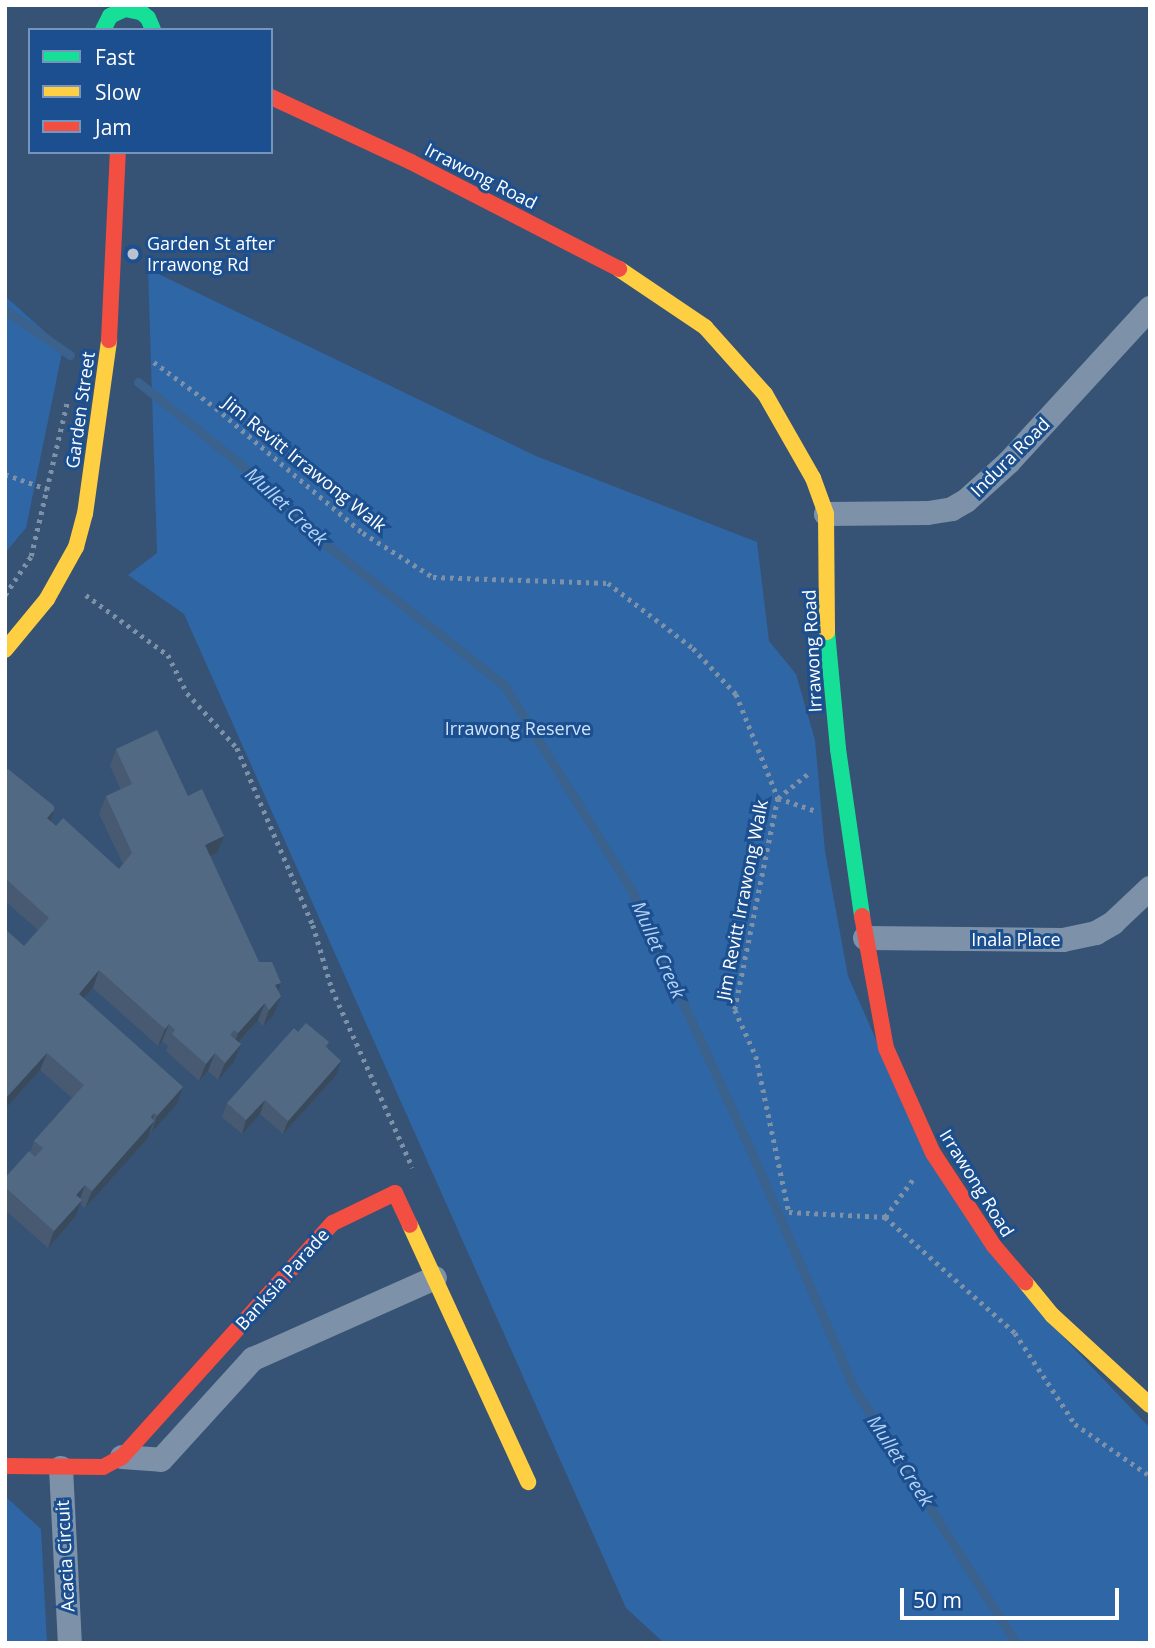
<!DOCTYPE html>
<style>
body{margin:0}
#map{position:relative;width:1155px;height:1648px;overflow:hidden;background:#365274;font-family:"Open Sans",sans-serif}
div>[style]{position:absolute}
[style*='--x']{left:calc(var(--x)*1px);top:calc(var(--y)*1px);width:calc(var(--w)*1px);rotate:calc(var(--a)*1deg)}
.green>*{inset:0;background:#2f66a5}
.stream>*{height:9px;margin:-4.5px;padding:0 4.5px;transform-origin:4.5px;border-radius:4.5px;background:#3b618d}
.path>*{height:4.5px;margin-top:-2.25px;transform-origin:0;background:repeating-linear-gradient(90deg,#7d92a8 0 3.5px,transparent 0 8.5px)}
.street>*{height:24px;margin:-12px;padding:0 12px;transform-origin:12px;border-radius:12px;background:#7d92a8}
.fast>*{height:16px;margin:-8px;padding:0 8px;transform-origin:8px;border-radius:8px;background:#16e098}
.slow>*{height:16px;margin:-8px;padding:0 8px;transform-origin:8px;border-radius:8px;background:#ffcf43}
.jam>*{height:16px;margin:-8px;padding:0 8px;transform-origin:8px;border-radius:8px;background:#f24e42}
.wall>*{inset:0;background:#475a72}
.shaded-wall>*{inset:0;background:#394a5c}
.building>*{inset:0;background:#526984}
.dots>*{width:19px;height:19px;translate:-50% -50%;box-sizing:border-box;border:4px solid #1b4f8f;border-radius:50%}
span{translate:-50% -50%;white-space:nowrap;text-align:center;line-height:1.15;-webkit-text-stroke:6px #1b4f8f;paint-order:stroke}
.street-label{font-size:18px;color:#fff}
.poi-label{font-size:18px;color:#fff}
.left{translate:0 -50%;text-align:left}
.park-label{font-size:18px;color:#cfe3fa}
.water-label{font-size:19px;color:#b5d3f5;font-style:italic}
.frame{position:absolute;inset:0;border:7px solid #fff;pointer-events:none}
.legend{position:absolute;left:28px;top:28px;width:245px;height:126px;box-sizing:border-box;background:#1b4f8f;border:2px solid #7695bc;margin:0;padding:9px 12px;list-style:none;font-size:21px;color:#fff}
.legend li{display:flex;align-items:center;gap:14px;height:35px}
.legend b{width:35px;border:2px solid #7695bc}
.scale{position:absolute;left:900px;top:1588px;width:219px;height:32px;box-sizing:border-box;border:4px solid #fff;border-top:0;padding-left:9px;font-size:21px;line-height:24px;white-space:nowrap;color:#fff;-webkit-text-stroke:5px #1b4f8f;paint-order:stroke}
</style>
<div id="map">
<div class="green">
<div style="clip-path:polygon(148px 269px,536px 456px,757px 542px,769px 641px,796px 674px,815px 740px,825px 851px,848px 976px,925px 1151px,1046px 1319px,1150px 1428px,1150px 1643px,664px 1643px,626px 1608px,184px 614px,128px 575px,157px 553px)"></div>
<div style="clip-path:polygon(5px 296px,63px 348px,26px 528px,5px 553px)"></div>
<div style="clip-path:polygon(5px 1496px,41px 1529px,47px 1643px,5px 1643px)"></div>
</div>
<div class="stream">
<div style="--x:5;--y:310;--w:79;--a:34.7"></div>
<div style="--x:138;--y:382;--w:129;--a:38.7"></div>
<div style="--x:239;--y:463;--w:104;--a:43.8"></div>
<div style="--x:314;--y:535;--w:242;--a:38.3"></div>
<div style="--x:504;--y:685;--w:240;--a:58.1"></div>
<div style="--x:631;--y:889;--w:296;--a:65.4"></div>
<div style="--x:754;--y:1158;--w:251;--a:66.5"></div>
<div style="--x:854;--y:1388;--w:302;--a:57.6"></div>
</div>
<div class="path">
<div style="--x:154;--y:362;--w:77;--a:36.6"></div>
<div style="--x:216;--y:408;--w:193;--a:40.4"></div>
<div style="--x:363;--y:533;--w:83;--a:32.2"></div>
<div style="--x:433;--y:577;--w:175;--a:2"></div>
<div style="--x:608;--y:583;--w:107;--a:37.4"></div>
<div style="--x:693;--y:648;--w:63;--a:46.9"></div>
<div style="--x:736;--y:694;--w:112;--a:68"></div>
<div style="--x:778;--y:798;--w:216;--a:101.5"></div>
<div style="--x:735;--y:1010;--w:51;--a:65.5"></div>
<div style="--x:756;--y:1056;--w:159;--a:78.1"></div>
<div style="--x:789;--y:1212;--w:96;--a:3"></div>
<div style="--x:885;--y:1217;--w:174;--a:41.7"></div>
<div style="--x:1015;--y:1333;--w:109;--a:56.6"></div>
<div style="--x:1075;--y:1424;--w:91;--a:34.7"></div>
<div style="--x:5;--y:474;--w:45;--a:19.7"></div>
<div style="--x:5;--y:595;--w:47;--a:-56.3"></div>
<div style="--x:31;--y:556;--w:158;--a:-76.8"></div>
<div style="--x:86;--y:595;--w:102;--a:36.2"></div>
<div style="--x:168;--y:655;--w:42;--a:63.4"></div>
<div style="--x:187;--y:693;--w:74;--a:47.7"></div>
<div style="--x:237;--y:748;--w:193;--a:66.8"></div>
<div style="--x:313;--y:925;--w:67;--a:73.5"></div>
<div style="--x:332;--y:989;--w:196;--a:65.7"></div>
<div style="--x:778;--y:798;--w:41;--a:-39.1"></div>
<div style="--x:778;--y:798;--w:40;--a:18.9"></div>
<div style="--x:885;--y:1217;--w:49;--a:-53.4"></div>
</div>
<div class="street">
<div style="--x:826;--y:514;--w:102;--a:-0.6"></div>
<div style="--x:928;--y:513;--w:24;--a:-9"></div>
<div style="--x:952;--y:509;--w:16;--a:-30"></div>
<div style="--x:966;--y:501;--w:58;--a:-42.2"></div>
<div style="--x:1009;--y:462;--w:209;--a:-47.5"></div>
<div style="--x:865;--y:938;--w:198;--a:0.6"></div>
<div style="--x:1063;--y:940;--w:34;--a:-12"></div>
<div style="--x:1096;--y:933;--w:20;--a:-30"></div>
<div style="--x:1113;--y:923;--w:51;--a:-43.4"></div>
<div style="--x:122;--y:1457;--w:39;--a:4"></div>
<div style="--x:161;--y:1460;--w:137;--a:-47.7"></div>
<div style="--x:253;--y:1359;--w:199;--a:-24"></div>
<div style="--x:61;--y:1468;--w:175;--a:87.1"></div>
</div>
<div class="fast">
<div style="--x:103;--y:30;--w:16;--a:-63"></div>
<div style="--x:110;--y:16;--w:17;--a:-25"></div>
<div style="--x:125;--y:9;--w:16;--a:11"></div>
<div style="--x:141;--y:12;--w:9;--a:41"></div>
<div style="--x:148;--y:18;--w:13;--a:67"></div>
<div style="--x:827;--y:632;--w:118;--a:84.6"></div>
<div style="--x:838;--y:749;--w:169;--a:81.8"></div>
</div>
<div class="slow">
<div style="--x:619;--y:269;--w:104;--a:34"></div>
<div style="--x:705;--y:327;--w:90;--a:48.2"></div>
<div style="--x:765;--y:394;--w:97;--a:60.3"></div>
<div style="--x:813;--y:478;--w:38;--a:70"></div>
<div style="--x:826;--y:514;--w:118;--a:89.5"></div>
<div style="--x:5;--y:650;--w:66;--a:-50.5"></div>
<div style="--x:47;--y:599;--w:60;--a:-60.9"></div>
<div style="--x:76;--y:547;--w:34;--a:-75"></div>
<div style="--x:85;--y:514;--w:176;--a:-82.1"></div>
<div style="--x:410;--y:1225;--w:283;--a:65.3"></div>
<div style="--x:1025;--y:1282;--w:43;--a:50.7"></div>
<div style="--x:1052;--y:1315;--w:133;--a:42.6"></div>
</div>
<div class="jam">
<div style="--x:271;--y:97;--w:154;--a:24.9"></div>
<div style="--x:411;--y:162;--w:234;--a:27.2"></div>
<div style="--x:109;--y:340;--w:188;--a:-87.3"></div>
<div style="--x:862;--y:916;--w:134;--a:79.7"></div>
<div style="--x:886;--y:1048;--w:115;--a:65.9"></div>
<div style="--x:933;--y:1153;--w:111;--a:56.7"></div>
<div style="--x:994;--y:1246;--w:48;--a:49.3"></div>
<div style="--x:5;--y:1466;--w:98;--a:0.6"></div>
<div style="--x:103;--y:1467;--w:21;--a:-28"></div>
<div style="--x:122;--y:1457;--w:315;--a:-48"></div>
<div style="--x:333;--y:1223;--w:69;--a:-25.8"></div>
<div style="--x:395;--y:1193;--w:35;--a:65"></div>
</div>
<div class="wall">
<div style="clip-path:polygon(116px 749px,188px 796px,217px 853px,211px 857px,259px 962px,281px 996px,274px 1014px,263px 1027px,258px 1020px,239px 1043px,241px 1044px,234px 1062px,218px 1080px,208px 1071px,199px 1081px,166px 1051px,168px 1046px,162px 1041px,158px 1046px,93px 988px,84px 998px,183px 1087px,177px 1104px,151px 1133px,150px 1133px,148px 1138px,85px 1208px,80px 1204px,75px 1217px,48px 1248px,5px 1210px,5px 1178px,30px 1152px,34px 1141px,72px 1098px,40px 1070px,5px 1109px,5px 929px,24px 946px,38px 930px,5px 901px,5px 771px,54px 810px,50px 821px,56px 826px,119px 869px,123px 864px,99px 814px,106px 796px,121px 790px,110px 766px)"></div>
<div style="clip-path:polygon(329px 1042px,327px 1048px,337px 1074px,283px 1134px,260px 1114px,242px 1134px,222px 1117px,227px 1103px)"></div>
</div>
<div class="shaded-wall">
<div style="clip-path:polygon(54px 810px,48px 828px,47px 818px)"></div>
<div style="clip-path:polygon(224px 836px,217px 853px,199px 862px,205px 845px)"></div>
<div style="clip-path:polygon(99px 970px,93px 988px,72px 1011px,79px 994px)"></div>
<div style="clip-path:polygon(281px 983px,275px 1000px,275px 985px)"></div>
<div style="clip-path:polygon(281px 996px,274px 1014px,263px 1027px,269px 1010px)"></div>
<div style="clip-path:polygon(265px 1003px,258px 1020px,231px 1051px,238px 1033px)"></div>
<div style="clip-path:polygon(169px 1024px,162px 1041px,158px 1046px,165px 1029px)"></div>
<div style="clip-path:polygon(241px 1044px,234px 1062px,218px 1080px,225px 1063px)"></div>
<div style="clip-path:polygon(47px 1053px,40px 1070px,5px 1109px,5px 1099px)"></div>
<div style="clip-path:polygon(215px 1053px,208px 1071px,199px 1081px,206px 1064px)"></div>
<div style="clip-path:polygon(341px 1061px,337px 1074px,283px 1134px,288px 1121px)"></div>
<div style="clip-path:polygon(183px 1087px,177px 1104px,151px 1133px,157px 1116px)"></div>
<div style="clip-path:polygon(265px 1100px,260px 1114px,242px 1134px,246px 1120px)"></div>
<div style="clip-path:polygon(154px 1113px,150px 1126px,154px 1121px,148px 1138px,85px 1208px,92px 1191px)"></div>
<div style="clip-path:polygon(85px 1185px,79px 1202px,76px 1195px)"></div>
<div style="clip-path:polygon(82px 1200px,75px 1217px,48px 1248px,54px 1231px)"></div>
</div>
<div class="building">
<div style="clip-path:polygon(157px 730px,188px 796px,202px 789px,224px 836px,205px 845px,259px 962px,272px 962px,281px 983px,275px 985px,281px 996px,269px 1010px,265px 1003px,238px 1033px,234px 1030px,230px 1035px,241px 1044px,225px 1063px,215px 1053px,206px 1064px,172px 1034px,175px 1030px,169px 1024px,165px 1029px,99px 970px,79px 994px,183px 1087px,157px 1116px,154px 1113px,151px 1117px,154px 1121px,92px 1191px,85px 1185px,76px 1195px,82px 1200px,54px 1231px,5px 1187px,5px 1178px,29px 1151px,35px 1157px,43px 1148px,34px 1141px,84px 1085px,47px 1053px,5px 1099px,5px 929px,24px 946px,49px 918px,5px 878px,5px 771px,8px 769px,54px 806px,54px 810px,47px 818px,56px 826px,63px 818px,119px 869px,132px 853px,106px 796px,132px 784px,116px 749px)"></div>
<div style="clip-path:polygon(306px 1023px,329px 1042px,325px 1046px,341px 1061px,288px 1121px,265px 1100px,246px 1120px,227px 1103px,294px 1028px,298px 1032px)"></div>
</div>
<div class="dots">
<div style="left:133px;top:254px;background:#b9c2ce"></div>
</div>
<div class="street-label">
<span style="left:481px;top:176px;rotate:27deg">Irrawong Road</span>
<span style="left:80px;top:410px;rotate:-82deg">Garden Street</span>
<span style="left:1010px;top:457px;rotate:-45deg">Indura Road</span>
<span style="left:305px;top:464px;rotate:39deg">Jim Revitt Irrawong Walk</span>
<span style="left:812px;top:651px;rotate:-93deg">Irrawong Road</span>
<span style="left:742px;top:900px;rotate:-79deg">Jim Revitt Irrawong Walk</span>
<span style="left:1016px;top:939px">Inala Place</span>
<span style="left:977px;top:1183px;rotate:58deg">Irrawong Road</span>
<span style="left:282px;top:1279px;rotate:-48deg">Banksia Parade</span>
<span style="left:65px;top:1556px;rotate:-93deg">Acacia Circuit</span>
</div>
<div class="poi-label">
<span class="left" style="left:147px;top:254px">Garden St after<br>Irrawong Rd</span>
</div>
<div class="park-label">
<span style="left:518px;top:728px">Irrawong Reserve</span>
</div>
<div class="water-label">
<span style="left:286px;top:507px;rotate:43deg">Mullet Creek</span>
<span style="left:658px;top:950px;rotate:66deg">Mullet Creek</span>
<span style="left:900px;top:1461px;rotate:57deg">Mullet Creek</span>
</div>
<div class="frame"></div>
<ul class="legend">
<li><b style="height:9px;background:#16e098"></b>Fast</li>
<li><b style="height:9px;background:#ffcf43"></b>Slow</li>
<li><b style="height:9px;background:#f24e42"></b>Jam</li>
</ul>
<div class="scale">50 m</div>
</div>
